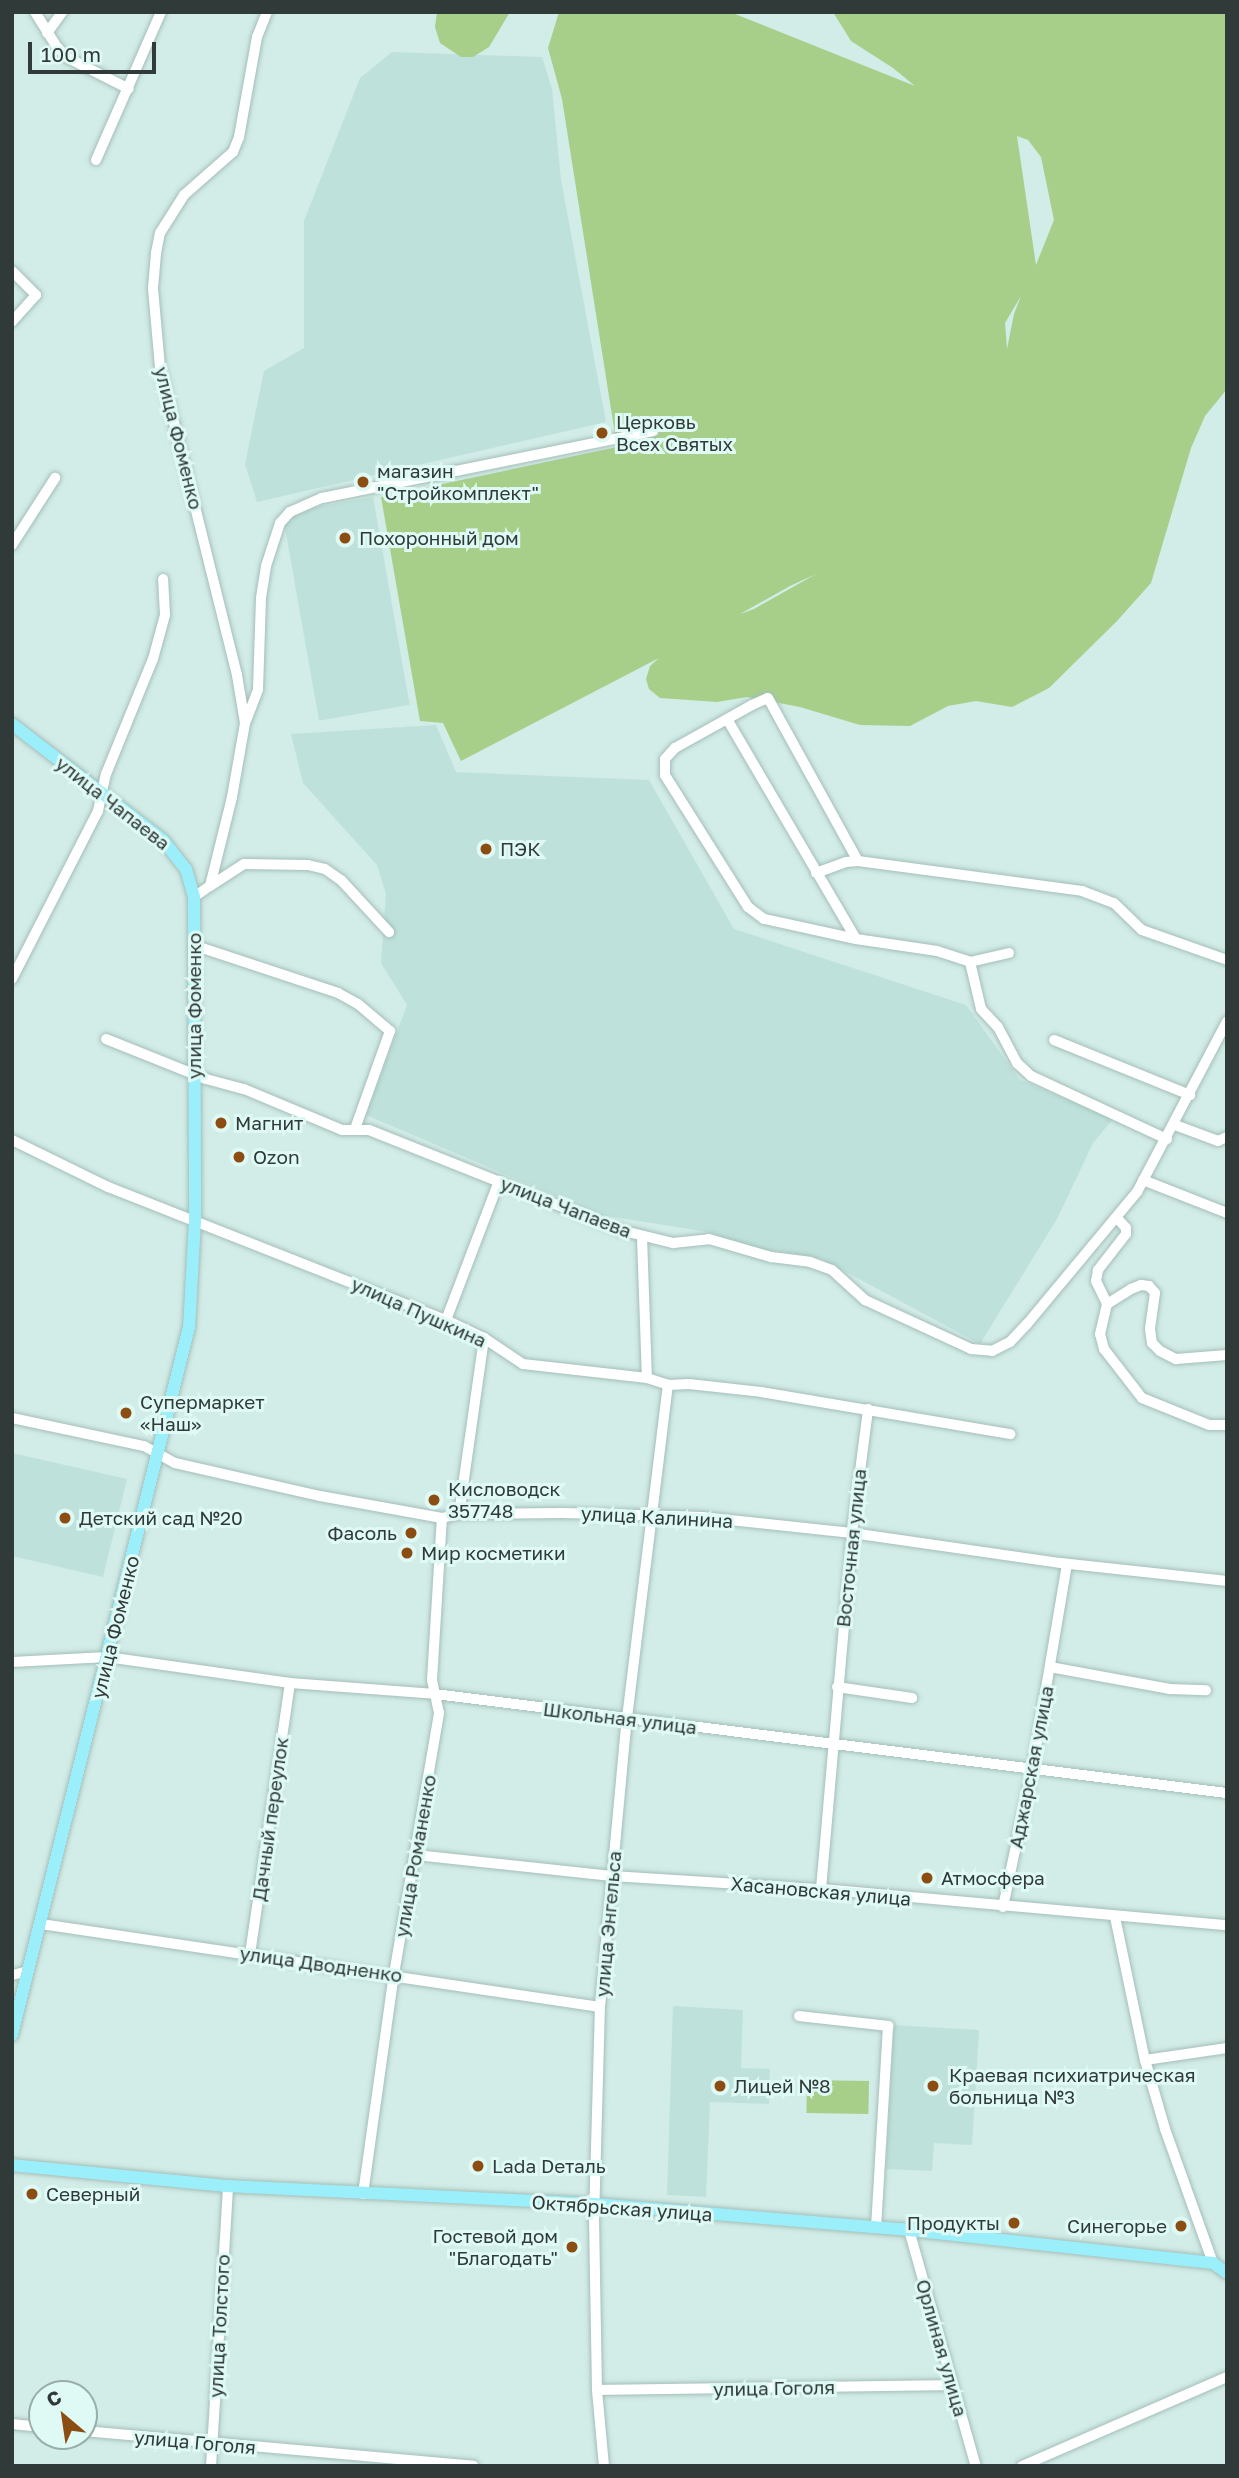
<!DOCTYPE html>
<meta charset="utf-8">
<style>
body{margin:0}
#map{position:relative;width:1239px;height:2478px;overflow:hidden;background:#d2ece7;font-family:"Golos Text",sans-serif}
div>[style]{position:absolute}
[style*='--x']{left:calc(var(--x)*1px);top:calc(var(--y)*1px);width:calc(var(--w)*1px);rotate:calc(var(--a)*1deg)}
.built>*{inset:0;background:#bee2db;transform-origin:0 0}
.green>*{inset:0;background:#a7cf8a;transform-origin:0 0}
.roads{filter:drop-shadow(0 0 2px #a5beb9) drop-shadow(0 0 2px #a5beb9)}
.minor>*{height:10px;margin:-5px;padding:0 5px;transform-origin:5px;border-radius:5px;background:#fff}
.major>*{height:12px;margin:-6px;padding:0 6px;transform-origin:6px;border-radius:6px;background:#9beffb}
.dots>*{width:19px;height:19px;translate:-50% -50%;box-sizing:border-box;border:4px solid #dffaf5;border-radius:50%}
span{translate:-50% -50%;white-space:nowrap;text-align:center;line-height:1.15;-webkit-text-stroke:6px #dffaf5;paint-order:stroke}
.poi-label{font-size:19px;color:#303a38}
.left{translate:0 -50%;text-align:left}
.right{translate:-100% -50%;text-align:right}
.street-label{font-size:19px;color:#303a38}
.frame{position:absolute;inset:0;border:14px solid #303a38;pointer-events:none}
.north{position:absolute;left:28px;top:2380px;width:70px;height:70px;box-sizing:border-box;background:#dffaf5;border:2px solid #99ada9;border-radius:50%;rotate:331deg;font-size:19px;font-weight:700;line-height:28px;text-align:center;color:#303a38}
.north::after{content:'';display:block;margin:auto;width:24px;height:32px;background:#8b4d11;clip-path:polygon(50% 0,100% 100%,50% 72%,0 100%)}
.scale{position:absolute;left:28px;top:42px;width:128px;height:32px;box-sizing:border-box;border:4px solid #303a38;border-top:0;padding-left:9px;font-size:21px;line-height:24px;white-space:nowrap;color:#303a38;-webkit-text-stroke:5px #dffaf5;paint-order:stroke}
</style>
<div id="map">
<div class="built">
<div style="clip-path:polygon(392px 52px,542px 57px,552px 89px,561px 180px,606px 422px,257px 502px,245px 464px,264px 371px,304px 348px,304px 221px,360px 78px)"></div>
<div style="left:373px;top:497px;width:211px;height:92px;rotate:80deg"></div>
<div style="clip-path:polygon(436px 725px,456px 772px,649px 780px,734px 929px,966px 1005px,1020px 1080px,1113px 1119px,1093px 1143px,1057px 1219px,980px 1344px,820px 1258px,757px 1248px,708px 1232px,601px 1215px,366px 1115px,407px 1005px,381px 963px,386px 894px,377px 865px,303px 783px,291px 734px)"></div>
<div style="clip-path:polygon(12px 1453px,127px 1479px,103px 1577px,12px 1556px)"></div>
<div style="clip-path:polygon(673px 2006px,743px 2010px,741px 2068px,770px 2069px,769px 2104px,710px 2102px,706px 2197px,667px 2195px)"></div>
<div style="clip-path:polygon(894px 2025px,979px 2030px,972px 2145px,934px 2143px,932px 2171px,886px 2169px)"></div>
</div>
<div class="green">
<div style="clip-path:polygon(437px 12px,510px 12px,489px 47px,473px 57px,461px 57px,440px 43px,435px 27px)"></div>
<div style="clip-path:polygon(evenodd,559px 12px,730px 12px,915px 86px,893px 68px,851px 41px,833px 12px,1227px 12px,1227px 389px,1205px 416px,1191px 448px,1151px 583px,1117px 621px,1049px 688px,1012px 707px,976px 701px,948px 706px,910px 726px,860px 725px,800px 707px,747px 697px,717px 702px,660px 698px,649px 689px,646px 679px,650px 666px,659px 658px,461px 761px,443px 723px,420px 721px,381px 497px,617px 447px,562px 99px,548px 48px,559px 12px,1017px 136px,1028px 140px,1041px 157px,1054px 220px,1036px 265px,1017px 136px,559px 12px,1021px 296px,1014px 314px,1007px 349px,1005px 323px,1021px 296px,559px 12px,816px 574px,754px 609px,740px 614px,790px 586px,816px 574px)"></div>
<div style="left:807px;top:2080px;width:62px;height:33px;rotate:1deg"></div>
</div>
<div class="roads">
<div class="minor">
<div style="--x:35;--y:12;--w:40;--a:58"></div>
<div style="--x:56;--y:46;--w:17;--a:45"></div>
<div style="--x:68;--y:58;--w:68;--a:26.9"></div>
<div style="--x:47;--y:33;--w:26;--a:-54"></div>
<div style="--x:96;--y:160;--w:162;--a:-66.3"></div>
<div style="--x:12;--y:271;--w:34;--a:45"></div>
<div style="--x:36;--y:295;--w:36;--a:132"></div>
<div style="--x:12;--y:545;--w:80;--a:-57.3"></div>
<div style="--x:727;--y:719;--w:255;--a:59.6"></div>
<div style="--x:856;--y:939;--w:94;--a:-167.7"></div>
<div style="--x:764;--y:919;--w:20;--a:-143"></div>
<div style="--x:748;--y:907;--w:156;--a:-122.2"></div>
<div style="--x:665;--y:775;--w:16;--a:-90"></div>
<div style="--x:665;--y:759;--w:15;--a:-48"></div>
<div style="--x:675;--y:748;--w:88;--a:-29.2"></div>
<div style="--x:752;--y:705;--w:17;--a:-24"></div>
<div style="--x:768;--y:698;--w:186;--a:61.1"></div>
<div style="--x:246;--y:721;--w:34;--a:-69"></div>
<div style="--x:258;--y:689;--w:91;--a:-88.1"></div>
<div style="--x:261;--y:598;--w:32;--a:-81"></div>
<div style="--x:266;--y:566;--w:45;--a:-72"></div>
<div style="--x:280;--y:523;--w:15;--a:-48"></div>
<div style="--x:290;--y:512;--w:35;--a:-24"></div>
<div style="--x:322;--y:498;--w:338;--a:-11.4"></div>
<div style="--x:816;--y:873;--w:32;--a:-20"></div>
<div style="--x:846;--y:862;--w:12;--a:-5"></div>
<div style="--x:858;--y:861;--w:226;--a:7.6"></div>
<div style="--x:1082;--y:891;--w:34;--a:21"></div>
<div style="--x:1114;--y:903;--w:39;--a:44"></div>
<div style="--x:1142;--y:930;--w:90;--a:19.4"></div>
<div style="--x:210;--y:886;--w:40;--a:-32.9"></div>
<div style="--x:244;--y:864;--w:64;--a:0.9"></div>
<div style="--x:308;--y:865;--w:17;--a:13"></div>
<div style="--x:325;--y:869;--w:19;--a:35"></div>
<div style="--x:341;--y:880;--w:71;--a:47.3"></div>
<div style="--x:194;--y:897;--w:19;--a:-35"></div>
<div style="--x:210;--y:886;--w:92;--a:-76.1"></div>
<div style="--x:232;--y:797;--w:75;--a:-80"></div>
<div style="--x:245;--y:723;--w:49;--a:-99.5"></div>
<div style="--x:237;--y:675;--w:317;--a:-104"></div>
<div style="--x:160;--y:367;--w:79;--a:-95.1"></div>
<div style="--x:153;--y:288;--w:35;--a:-85"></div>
<div style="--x:156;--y:253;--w:20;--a:-79"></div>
<div style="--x:160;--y:233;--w:45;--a:-57.7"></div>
<div style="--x:184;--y:195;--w:65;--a:-41.3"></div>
<div style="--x:233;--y:152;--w:16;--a:-68"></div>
<div style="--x:239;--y:137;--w:102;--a:-79.8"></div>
<div style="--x:257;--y:37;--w:27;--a:-68"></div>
<div style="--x:856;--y:939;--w:82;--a:8.4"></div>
<div style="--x:937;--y:951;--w:35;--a:18"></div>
<div style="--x:970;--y:962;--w:40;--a:-13"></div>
<div style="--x:193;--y:945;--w:153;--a:18.3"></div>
<div style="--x:338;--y:993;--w:23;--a:29"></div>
<div style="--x:358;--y:1004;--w:42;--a:40.2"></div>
<div style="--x:390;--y:1031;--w:104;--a:109.7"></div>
<div style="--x:970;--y:962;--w:48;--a:76.8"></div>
<div style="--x:981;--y:1009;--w:25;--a:47"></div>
<div style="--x:998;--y:1027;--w:41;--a:62.2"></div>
<div style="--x:1017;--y:1063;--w:19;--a:43"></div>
<div style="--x:1031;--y:1076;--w:150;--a:24.9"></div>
<div style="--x:12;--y:979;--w:189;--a:-62.9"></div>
<div style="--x:98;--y:811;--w:38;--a:-78"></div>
<div style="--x:106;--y:774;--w:124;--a:-67.8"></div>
<div style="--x:153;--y:659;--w:46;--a:-74.7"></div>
<div style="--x:165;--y:615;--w:36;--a:-93"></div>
<div style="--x:106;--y:1039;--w:108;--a:21.8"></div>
<div style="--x:206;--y:1079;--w:39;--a:15"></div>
<div style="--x:244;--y:1089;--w:106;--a:22.7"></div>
<div style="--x:342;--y:1130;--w:27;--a:0"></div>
<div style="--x:369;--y:1130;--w:270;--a:21.7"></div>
<div style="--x:620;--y:1230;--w:55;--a:13.8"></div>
<div style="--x:673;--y:1243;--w:36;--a:-6"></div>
<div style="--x:709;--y:1239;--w:65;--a:16.2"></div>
<div style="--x:771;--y:1257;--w:39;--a:7"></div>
<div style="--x:810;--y:1262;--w:23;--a:20"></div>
<div style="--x:832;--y:1270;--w:45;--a:42.3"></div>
<div style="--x:865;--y:1300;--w:117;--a:24.8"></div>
<div style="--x:971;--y:1349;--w:21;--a:5"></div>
<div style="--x:992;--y:1351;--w:20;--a:-27"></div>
<div style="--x:1010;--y:1342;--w:25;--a:-47"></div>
<div style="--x:1027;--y:1324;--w:172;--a:-50.2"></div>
<div style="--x:1137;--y:1192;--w:193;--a:-62.2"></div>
<div style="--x:1054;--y:1040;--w:147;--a:22"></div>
<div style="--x:1175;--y:1125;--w:46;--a:20.4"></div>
<div style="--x:1218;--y:1141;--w:10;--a:-24"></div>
<div style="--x:12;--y:1140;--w:107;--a:26.1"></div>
<div style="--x:108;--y:1187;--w:363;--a:21.5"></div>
<div style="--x:446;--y:1320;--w:42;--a:25.3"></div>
<div style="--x:484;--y:1338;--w:47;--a:33.7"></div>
<div style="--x:523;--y:1364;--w:125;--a:6.4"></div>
<div style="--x:647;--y:1378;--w:22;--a:18"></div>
<div style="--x:668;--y:1385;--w:21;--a:-3"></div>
<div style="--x:689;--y:1384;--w:72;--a:6.3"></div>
<div style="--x:761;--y:1392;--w:253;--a:9.6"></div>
<div style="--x:1143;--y:1180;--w:90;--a:21.4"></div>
<div style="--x:1117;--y:1218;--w:13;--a:48"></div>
<div style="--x:1126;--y:1228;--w:6;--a:90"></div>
<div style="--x:1126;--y:1234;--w:46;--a:127.9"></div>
<div style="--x:1098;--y:1270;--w:11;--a:100"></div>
<div style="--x:1096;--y:1281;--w:25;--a:64"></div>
<div style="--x:1107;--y:1304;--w:31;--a:103"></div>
<div style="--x:1100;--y:1334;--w:16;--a:75"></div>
<div style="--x:1104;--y:1349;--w:62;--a:52.2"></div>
<div style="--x:1142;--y:1398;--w:72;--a:21.9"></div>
<div style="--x:1209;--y:1425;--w:18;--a:0"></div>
<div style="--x:642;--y:1237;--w:141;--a:88"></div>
<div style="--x:1107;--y:1304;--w:28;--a:-32"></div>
<div style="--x:1131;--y:1289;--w:11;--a:-22"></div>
<div style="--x:1141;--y:1285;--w:8;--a:7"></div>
<div style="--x:1149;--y:1286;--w:9;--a:49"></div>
<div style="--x:1155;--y:1293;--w:36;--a:98"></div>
<div style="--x:1150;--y:1329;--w:14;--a:82"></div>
<div style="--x:1152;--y:1343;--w:11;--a:45"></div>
<div style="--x:1160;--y:1351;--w:18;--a:27"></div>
<div style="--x:1176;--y:1359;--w:51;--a:-4.5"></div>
<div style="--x:446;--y:1320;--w:149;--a:-69.1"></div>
<div style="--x:12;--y:1418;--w:135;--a:12"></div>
<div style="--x:144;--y:1446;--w:35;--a:29"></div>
<div style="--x:175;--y:1463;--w:149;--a:12.8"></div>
<div style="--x:320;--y:1496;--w:124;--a:10.2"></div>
<div style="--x:442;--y:1518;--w:17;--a:-13"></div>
<div style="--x:459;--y:1514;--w:104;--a:-0.6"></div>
<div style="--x:563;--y:1513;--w:139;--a:1.6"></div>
<div style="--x:702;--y:1517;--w:151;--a:6.1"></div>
<div style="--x:852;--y:1533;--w:211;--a:8.2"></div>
<div style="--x:1061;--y:1563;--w:167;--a:6.2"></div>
<div style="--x:459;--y:1514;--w:178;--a:-81.9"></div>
<div style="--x:12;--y:1662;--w:95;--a:-3"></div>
<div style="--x:107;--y:1657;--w:185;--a:8.1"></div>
<div style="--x:290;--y:1683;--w:145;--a:4.3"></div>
<div style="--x:435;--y:1694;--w:798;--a:7.13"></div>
<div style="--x:1050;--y:1667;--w:122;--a:10.4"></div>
<div style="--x:1170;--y:1689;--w:36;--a:2"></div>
<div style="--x:837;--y:1687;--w:76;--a:8.3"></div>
<div style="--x:416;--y:1855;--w:197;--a:6.1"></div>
<div style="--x:612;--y:1876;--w:209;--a:3.6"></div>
<div style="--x:821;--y:1889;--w:408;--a:5.1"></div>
<div style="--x:821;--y:1889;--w:357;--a:-85"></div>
<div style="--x:852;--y:1533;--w:125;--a:-82.6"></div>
<div style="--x:1003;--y:1907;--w:139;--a:-78"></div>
<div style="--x:1032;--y:1771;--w:210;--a:-80.4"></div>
<div style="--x:1115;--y:1917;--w:146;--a:78.2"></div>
<div style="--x:1145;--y:2060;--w:72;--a:73.8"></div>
<div style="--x:1165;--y:2129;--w:142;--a:70.3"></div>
<div style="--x:41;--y:1924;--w:565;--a:8.45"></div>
<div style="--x:250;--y:1954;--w:274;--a:-81.6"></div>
<div style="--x:12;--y:1975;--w:17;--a:-13"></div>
<div style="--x:799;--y:2016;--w:90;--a:6.4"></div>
<div style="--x:888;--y:2026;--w:201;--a:93.4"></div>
<div style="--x:1145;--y:2060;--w:83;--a:-8.3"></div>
<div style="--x:363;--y:2194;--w:222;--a:-82"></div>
<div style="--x:394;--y:1974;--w:265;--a:-80.2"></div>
<div style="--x:439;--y:1713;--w:34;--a:-102"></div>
<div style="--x:432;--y:1680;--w:162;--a:-86.5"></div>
<div style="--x:909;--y:2230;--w:245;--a:74.2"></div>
<div style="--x:597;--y:2390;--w:355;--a:-0.8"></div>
<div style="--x:12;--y:2424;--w:30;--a:6"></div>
<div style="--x:84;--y:2431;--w:391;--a:5.1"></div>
<div style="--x:211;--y:2466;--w:281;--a:-86.5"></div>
<div style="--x:604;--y:2466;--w:76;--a:-95.3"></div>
<div style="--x:597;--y:2390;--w:170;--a:-91"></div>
<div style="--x:594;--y:2220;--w:213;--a:-88.4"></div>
<div style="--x:600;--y:2007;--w:290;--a:-84.7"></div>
<div style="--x:627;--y:1718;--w:336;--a:-83"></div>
<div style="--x:1022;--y:2466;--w:223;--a:-23.5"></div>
</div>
<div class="major">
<div style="--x:12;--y:724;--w:190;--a:37.5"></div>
<div style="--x:163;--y:840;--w:37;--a:52"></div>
<div style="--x:186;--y:869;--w:29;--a:74"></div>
<div style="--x:194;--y:897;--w:324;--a:89.8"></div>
<div style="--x:195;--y:1221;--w:106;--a:93.2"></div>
<div style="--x:189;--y:1327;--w:730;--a:104.04"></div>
<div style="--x:12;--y:2165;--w:217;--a:5.6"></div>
<div style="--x:228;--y:2186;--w:366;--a:2.8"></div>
<div style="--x:594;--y:2204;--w:307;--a:4.7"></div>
<div style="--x:900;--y:2229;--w:315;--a:6.2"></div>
<div style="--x:1213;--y:2263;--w:17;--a:36"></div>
</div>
</div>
<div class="dots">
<div style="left:602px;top:433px;background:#8b4d11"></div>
<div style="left:363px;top:482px;background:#8b4d11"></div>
<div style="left:345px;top:538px;background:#8b4d11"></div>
<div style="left:486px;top:849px;background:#8b4d11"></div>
<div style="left:221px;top:1123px;background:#8b4d11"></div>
<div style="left:239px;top:1157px;background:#8b4d11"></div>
<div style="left:126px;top:1413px;background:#8b4d11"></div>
<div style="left:434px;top:1500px;background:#8b4d11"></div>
<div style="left:65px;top:1518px;background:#8b4d11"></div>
<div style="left:411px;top:1533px;background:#8b4d11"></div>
<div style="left:407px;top:1553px;background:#8b4d11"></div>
<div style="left:927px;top:1878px;background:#8b4d11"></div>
<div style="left:720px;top:2086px;background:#8b4d11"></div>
<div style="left:933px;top:2086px;background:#8b4d11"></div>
<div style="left:478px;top:2166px;background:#8b4d11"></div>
<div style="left:32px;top:2194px;background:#8b4d11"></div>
<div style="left:1014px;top:2223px;background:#8b4d11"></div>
<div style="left:1181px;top:2226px;background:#8b4d11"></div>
<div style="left:572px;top:2247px;background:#8b4d11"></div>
</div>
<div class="poi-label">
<span class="left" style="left:616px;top:433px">Церковь<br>Всех Святых</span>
<span class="left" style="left:377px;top:482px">магазин<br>"Стройкомплект"</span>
<span class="left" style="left:359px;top:538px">Похоронный дом</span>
<span class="left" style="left:500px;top:849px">ПЭК</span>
<span class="left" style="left:235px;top:1123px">Магнит</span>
<span class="left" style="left:253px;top:1157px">Ozon</span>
<span class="left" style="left:140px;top:1413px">Супермаркет<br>«Наш»</span>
<span class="left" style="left:448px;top:1500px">Кисловодск<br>357748</span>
<span class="left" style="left:79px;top:1518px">Детский сад №20</span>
<span class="right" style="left:397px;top:1533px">Фасоль</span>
<span class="left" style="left:421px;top:1553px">Мир косметики</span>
<span class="left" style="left:941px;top:1878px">Атмосфера</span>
<span class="left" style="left:949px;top:2086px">Краевая психиатрическая<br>больница №3</span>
<span class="left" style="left:734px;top:2086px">Лицей №8</span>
<span class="left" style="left:492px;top:2166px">Lada Dеталь</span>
<span class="left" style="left:46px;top:2194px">Северный</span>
<span class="right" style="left:1000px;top:2223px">Продукты</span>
<span class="right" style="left:1167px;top:2226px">Синегорье</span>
<span class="right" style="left:558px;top:2247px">Гостевой дом<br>"Благодать"</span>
</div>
<div class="street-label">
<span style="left:179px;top:438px;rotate:76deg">улица Фоменко</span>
<span style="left:113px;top:803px;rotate:38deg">улица Чапаева</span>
<span style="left:194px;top:1006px;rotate:-90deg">улица Фоменко</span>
<span style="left:566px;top:1207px;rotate:21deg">улица Чапаева</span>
<span style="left:419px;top:1312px;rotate:24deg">улица Пушкина</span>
<span style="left:657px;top:1517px;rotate:3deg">улица Калинина</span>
<span style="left:851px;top:1548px;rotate:-84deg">Восточная улица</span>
<span style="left:115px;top:1627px;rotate:-76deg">улица Фоменко</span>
<span style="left:620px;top:1718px;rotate:7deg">Школьная улица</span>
<span style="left:1031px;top:1767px;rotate:-79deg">Аджарская улица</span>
<span style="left:270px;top:1819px;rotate:-82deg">Дачный переулок</span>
<span style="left:415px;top:1856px;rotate:-80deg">улица Романенко</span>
<span style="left:821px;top:1891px;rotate:5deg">Хасановская улица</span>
<span style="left:608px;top:1924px;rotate:-85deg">улица Энгельса</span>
<span style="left:321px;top:1964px;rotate:8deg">улица Дводненко</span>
<span style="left:622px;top:2208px;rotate:4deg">Октябрьская улица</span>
<span style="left:219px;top:2326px;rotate:-87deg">улица Толстого</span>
<span style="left:942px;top:2348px;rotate:74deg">Орлиная улица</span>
<span style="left:774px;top:2388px;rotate:-1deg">улица Гоголя</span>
<span style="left:195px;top:2442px;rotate:5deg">улица Гоголя</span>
</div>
<div class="frame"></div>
<div class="north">С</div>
<div class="scale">100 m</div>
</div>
